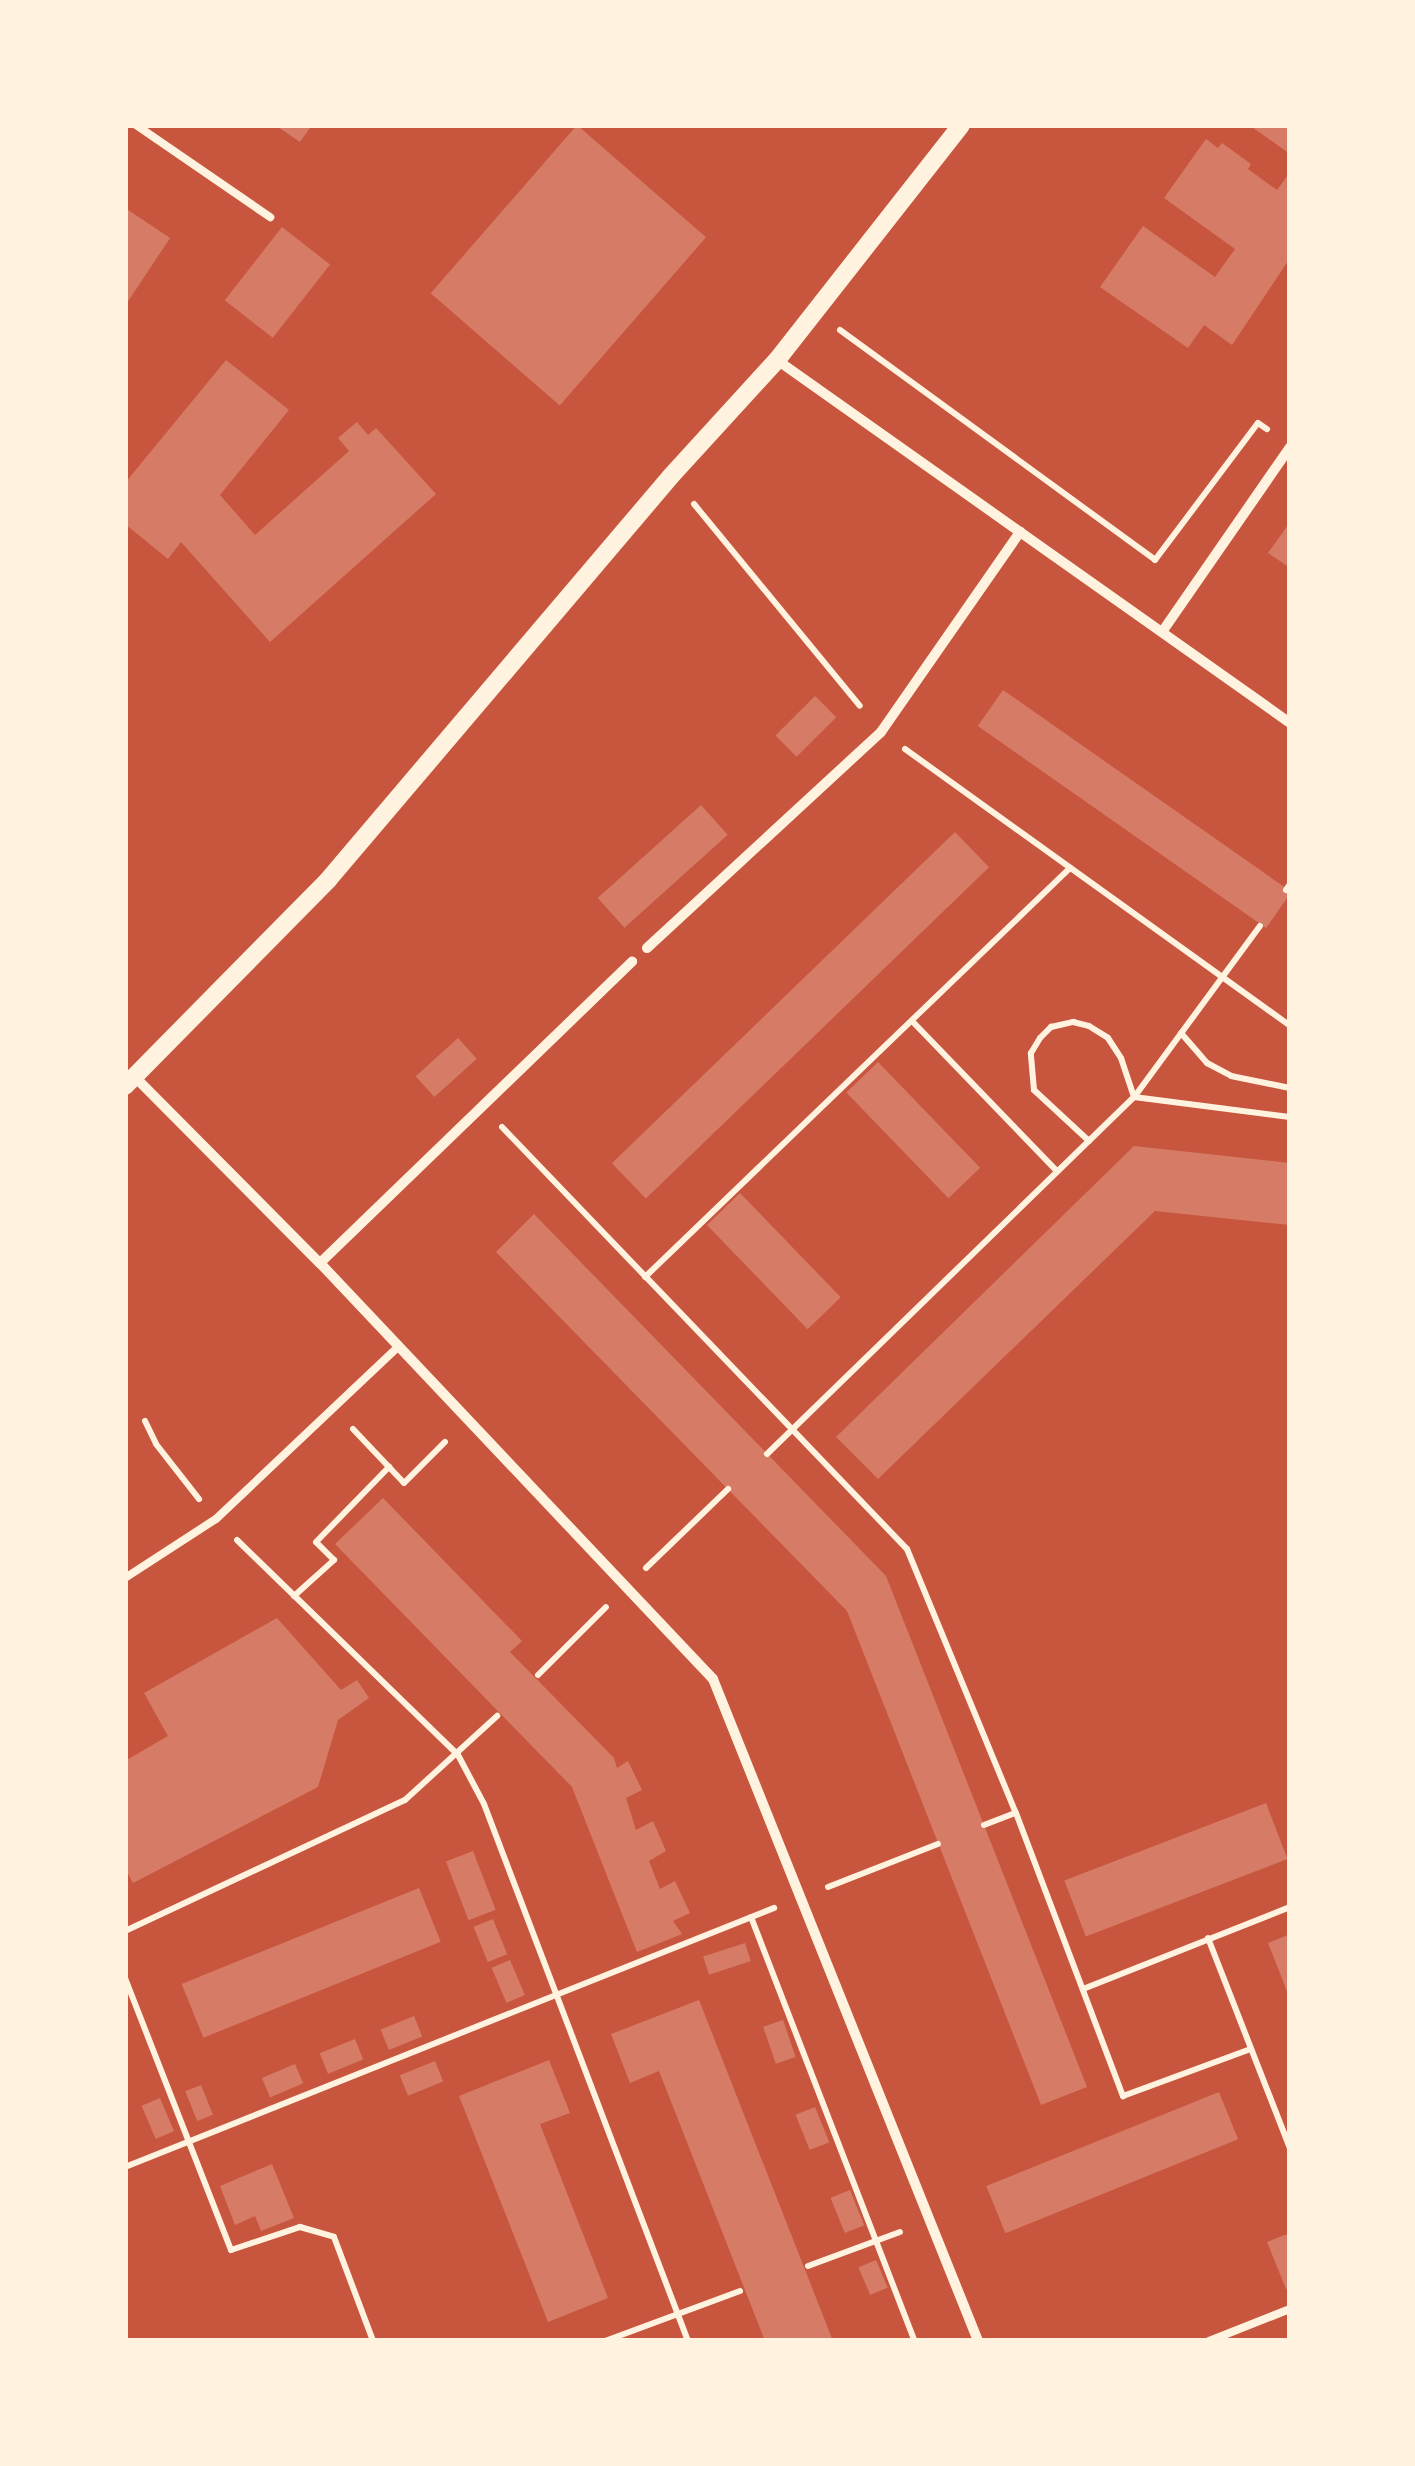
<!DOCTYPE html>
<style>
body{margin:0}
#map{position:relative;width:1415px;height:2466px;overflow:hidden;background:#c8553d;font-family:"Source Sans 3",sans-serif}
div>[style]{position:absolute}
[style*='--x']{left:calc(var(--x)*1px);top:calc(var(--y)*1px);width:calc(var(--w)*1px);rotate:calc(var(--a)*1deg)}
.building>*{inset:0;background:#d67c66;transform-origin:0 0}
.path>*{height:6px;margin:-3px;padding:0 3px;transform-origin:3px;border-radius:3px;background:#fff3e0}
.service>*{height:8px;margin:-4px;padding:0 4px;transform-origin:4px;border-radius:4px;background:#fff3e0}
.minor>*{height:10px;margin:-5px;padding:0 5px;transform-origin:5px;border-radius:5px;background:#fff3e0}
.tertiary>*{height:18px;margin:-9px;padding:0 9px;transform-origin:9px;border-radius:9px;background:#fff3e0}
span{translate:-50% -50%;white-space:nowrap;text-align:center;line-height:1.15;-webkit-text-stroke:10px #fff3e0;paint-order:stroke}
.frame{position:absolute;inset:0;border:128px solid #fff3e0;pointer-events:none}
</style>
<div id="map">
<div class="building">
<div style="clip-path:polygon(275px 125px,312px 125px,300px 142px)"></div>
<div style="left:577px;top:125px;width:171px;height:223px;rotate:41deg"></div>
<div style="clip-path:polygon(1249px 125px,1290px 125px,1290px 154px)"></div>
<div style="clip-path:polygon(1206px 139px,1218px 148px,1222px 143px,1251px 164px,1248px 169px,1277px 190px,1290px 172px,1290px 258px,1232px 345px,1204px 325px,1188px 348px,1100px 287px,1143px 226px,1215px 277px,1235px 249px,1164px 198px)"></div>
<div style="clip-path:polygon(125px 208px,170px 238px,125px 306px)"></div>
<div style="left:282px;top:227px;width:61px;height:93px;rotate:38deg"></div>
<div style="clip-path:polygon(226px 360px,289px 410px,220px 495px,255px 535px,349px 451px,338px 438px,357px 422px,368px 435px,376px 428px,436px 494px,270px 642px,181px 542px,168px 559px,125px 524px,125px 483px)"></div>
<div style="clip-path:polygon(1290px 522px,1290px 568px,1268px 553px)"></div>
<div style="left:1003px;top:690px;width:352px;height:44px;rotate:35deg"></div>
<div style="left:815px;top:696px;width:30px;height:56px;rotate:45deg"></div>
<div style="left:701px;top:805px;width:40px;height:139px;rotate:48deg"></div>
<div style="left:955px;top:832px;width:49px;height:477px;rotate:46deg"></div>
<div style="left:458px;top:1038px;width:28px;height:57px;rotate:48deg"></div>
<div style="left:878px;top:1062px;width:147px;height:44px;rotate:46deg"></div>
<div style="clip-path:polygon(1134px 1146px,1290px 1163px,1290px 1225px,1155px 1211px,878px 1479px,836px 1437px)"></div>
<div style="left:740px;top:1193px;width:145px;height:46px;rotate:46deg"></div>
<div style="clip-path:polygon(534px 1214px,886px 1576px,1087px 2087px,1041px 2105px,847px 1611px,496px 1252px)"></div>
<div style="clip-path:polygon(383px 1498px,522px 1641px,510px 1652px,614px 1758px,617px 1768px,628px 1761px,642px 1790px,626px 1798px,636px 1830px,653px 1821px,666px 1851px,649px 1861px,660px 1889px,675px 1881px,690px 1913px,673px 1921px,682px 1934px,637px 1952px,572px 1787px,335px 1544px)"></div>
<div style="clip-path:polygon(277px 1618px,341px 1690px,357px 1680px,369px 1698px,338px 1720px,318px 1787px,133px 1883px,125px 1868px,125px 1761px,168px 1736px,144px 1693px)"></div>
<div style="left:1266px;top:1803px;width:60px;height:216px;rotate:69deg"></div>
<div style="left:473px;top:1851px;width:63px;height:29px;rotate:69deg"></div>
<div style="left:419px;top:1888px;width:58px;height:256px;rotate:68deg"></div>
<div style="left:493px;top:1919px;width:38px;height:21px;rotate:68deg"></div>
<div style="clip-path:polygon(1290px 1934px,1290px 1999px,1268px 1943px)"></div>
<div style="left:745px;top:1943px;width:19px;height:44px;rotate:72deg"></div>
<div style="left:510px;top:1960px;width:38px;height:20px;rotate:67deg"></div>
<div style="clip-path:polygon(699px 2000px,833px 2341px,765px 2341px,659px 2071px,630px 2083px,611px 2034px)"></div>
<div style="left:414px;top:2016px;width:22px;height:36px;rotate:68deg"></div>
<div style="left:783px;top:2020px;width:39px;height:21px;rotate:71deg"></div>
<div style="left:355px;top:2039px;width:22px;height:38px;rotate:68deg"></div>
<div style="clip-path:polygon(549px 2060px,570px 2113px,540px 2124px,608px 2298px,548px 2322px,459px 2096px)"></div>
<div style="left:435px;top:2061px;width:22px;height:38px;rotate:68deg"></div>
<div style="left:295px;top:2064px;width:21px;height:36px;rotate:67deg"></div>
<div style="left:201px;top:2085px;width:32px;height:17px;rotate:68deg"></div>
<div style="left:1219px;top:2092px;width:51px;height:251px;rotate:68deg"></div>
<div style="left:160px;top:2098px;width:36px;height:20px;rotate:67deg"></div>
<div style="left:815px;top:2107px;width:38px;height:21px;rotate:68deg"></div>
<div style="clip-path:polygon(272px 2164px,294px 2218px,261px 2231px,255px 2216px,235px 2225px,220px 2186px)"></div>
<div style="left:850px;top:2190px;width:38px;height:21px;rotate:68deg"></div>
<div style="clip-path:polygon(1290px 2233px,1290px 2288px,1286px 2289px,1267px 2242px)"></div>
<div style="left:876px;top:2260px;width:30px;height:19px;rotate:67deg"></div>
</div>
<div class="path">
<div style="--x:840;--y:330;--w:390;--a:36.1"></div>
<div style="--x:1155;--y:560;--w:171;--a:-53.1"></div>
<div style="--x:1258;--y:423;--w:11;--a:34"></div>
<div style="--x:694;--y:504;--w:261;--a:50.6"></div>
<div style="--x:905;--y:749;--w:474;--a:35.7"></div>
<div style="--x:1286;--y:890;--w:7;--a:-56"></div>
<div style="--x:912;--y:1021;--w:209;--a:46"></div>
<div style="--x:1181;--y:1033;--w:40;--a:49"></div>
<div style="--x:1207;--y:1063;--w:27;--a:28"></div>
<div style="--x:1231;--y:1076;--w:60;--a:11.5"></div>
<div style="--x:1135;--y:1096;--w:211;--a:-53.7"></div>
<div style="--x:502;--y:1127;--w:585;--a:46.18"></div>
<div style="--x:907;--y:1549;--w:286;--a:67.6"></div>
<div style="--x:1016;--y:1813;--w:303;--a:69.3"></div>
<div style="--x:1123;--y:2096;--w:136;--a:-20.2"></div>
<div style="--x:1089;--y:1141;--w:75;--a:-137.2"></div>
<div style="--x:1034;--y:1090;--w:37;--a:-95"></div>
<div style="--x:1031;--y:1053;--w:17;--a:-59"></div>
<div style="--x:1040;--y:1038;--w:16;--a:-45"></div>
<div style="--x:1051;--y:1027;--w:23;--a:-13"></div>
<div style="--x:1073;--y:1022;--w:16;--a:14"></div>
<div style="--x:1089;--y:1026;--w:22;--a:32"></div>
<div style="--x:1108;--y:1038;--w:24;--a:57"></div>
<div style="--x:1121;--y:1058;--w:41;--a:71.6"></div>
<div style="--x:645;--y:1277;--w:590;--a:-43.9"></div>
<div style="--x:145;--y:1421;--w:25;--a:64"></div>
<div style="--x:156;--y:1444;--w:70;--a:52"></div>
<div style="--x:353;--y:1429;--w:74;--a:46.6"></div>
<div style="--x:404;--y:1483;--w:58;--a:-45"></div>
<div style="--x:767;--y:1454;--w:512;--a:-44.21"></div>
<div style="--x:1134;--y:1097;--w:157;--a:7.3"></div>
<div style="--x:237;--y:1540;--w:308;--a:44.2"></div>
<div style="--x:458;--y:1755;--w:55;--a:62"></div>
<div style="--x:484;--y:1804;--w:574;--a:69.2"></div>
<div style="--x:646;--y:1568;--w:114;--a:-43.9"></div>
<div style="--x:294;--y:1596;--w:54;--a:-42"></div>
<div style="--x:334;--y:1560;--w:25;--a:-135"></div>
<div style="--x:316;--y:1542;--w:105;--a:-45.8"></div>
<div style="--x:538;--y:1675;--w:96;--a:-45"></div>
<div style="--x:984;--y:1825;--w:34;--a:-21"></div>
<div style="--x:828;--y:1887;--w:118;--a:-21.4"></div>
<div style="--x:751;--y:1917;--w:455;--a:68.9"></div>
<div style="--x:125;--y:1931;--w:309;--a:-25.1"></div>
<div style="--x:405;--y:1800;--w:125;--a:-42.4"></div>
<div style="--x:1208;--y:1938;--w:225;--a:68.7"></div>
<div style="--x:125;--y:1978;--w:292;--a:68.7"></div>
<div style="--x:231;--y:2250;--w:73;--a:-18.4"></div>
<div style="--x:300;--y:2227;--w:35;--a:16"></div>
<div style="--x:334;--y:2237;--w:111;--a:69.4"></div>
<div style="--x:1083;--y:1989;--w:223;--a:-21.6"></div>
<div style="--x:125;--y:2167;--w:699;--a:-21.76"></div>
<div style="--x:808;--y:2266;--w:98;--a:-20.3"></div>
<div style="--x:605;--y:2341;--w:144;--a:-20.3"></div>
</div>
<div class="service">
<div style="--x:136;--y:125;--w:163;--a:34.5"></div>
<div style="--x:125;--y:1578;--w:108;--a:-33"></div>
<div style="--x:216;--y:1519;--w:252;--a:-43.4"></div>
<div style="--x:1209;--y:2341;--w:87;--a:-21.6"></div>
</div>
<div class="minor">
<div style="--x:777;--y:360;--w:628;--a:35.28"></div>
<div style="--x:1162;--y:632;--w:225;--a:-55.3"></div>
<div style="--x:647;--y:948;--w:318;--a:-42.7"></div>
<div style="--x:881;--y:732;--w:244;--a:-55.2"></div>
<div style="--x:135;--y:1077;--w:262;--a:45.2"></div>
<div style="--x:320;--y:1263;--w:572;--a:46.63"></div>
<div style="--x:713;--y:1679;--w:713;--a:68.18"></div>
<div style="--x:320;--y:1263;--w:434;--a:-44"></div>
</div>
<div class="tertiary">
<div style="--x:125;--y:1086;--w:289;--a:-45.4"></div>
<div style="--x:328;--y:880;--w:530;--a:-49.67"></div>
<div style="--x:671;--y:476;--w:157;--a:-47.6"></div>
<div style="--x:777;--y:360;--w:298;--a:-51.9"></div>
</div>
<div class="frame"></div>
</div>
